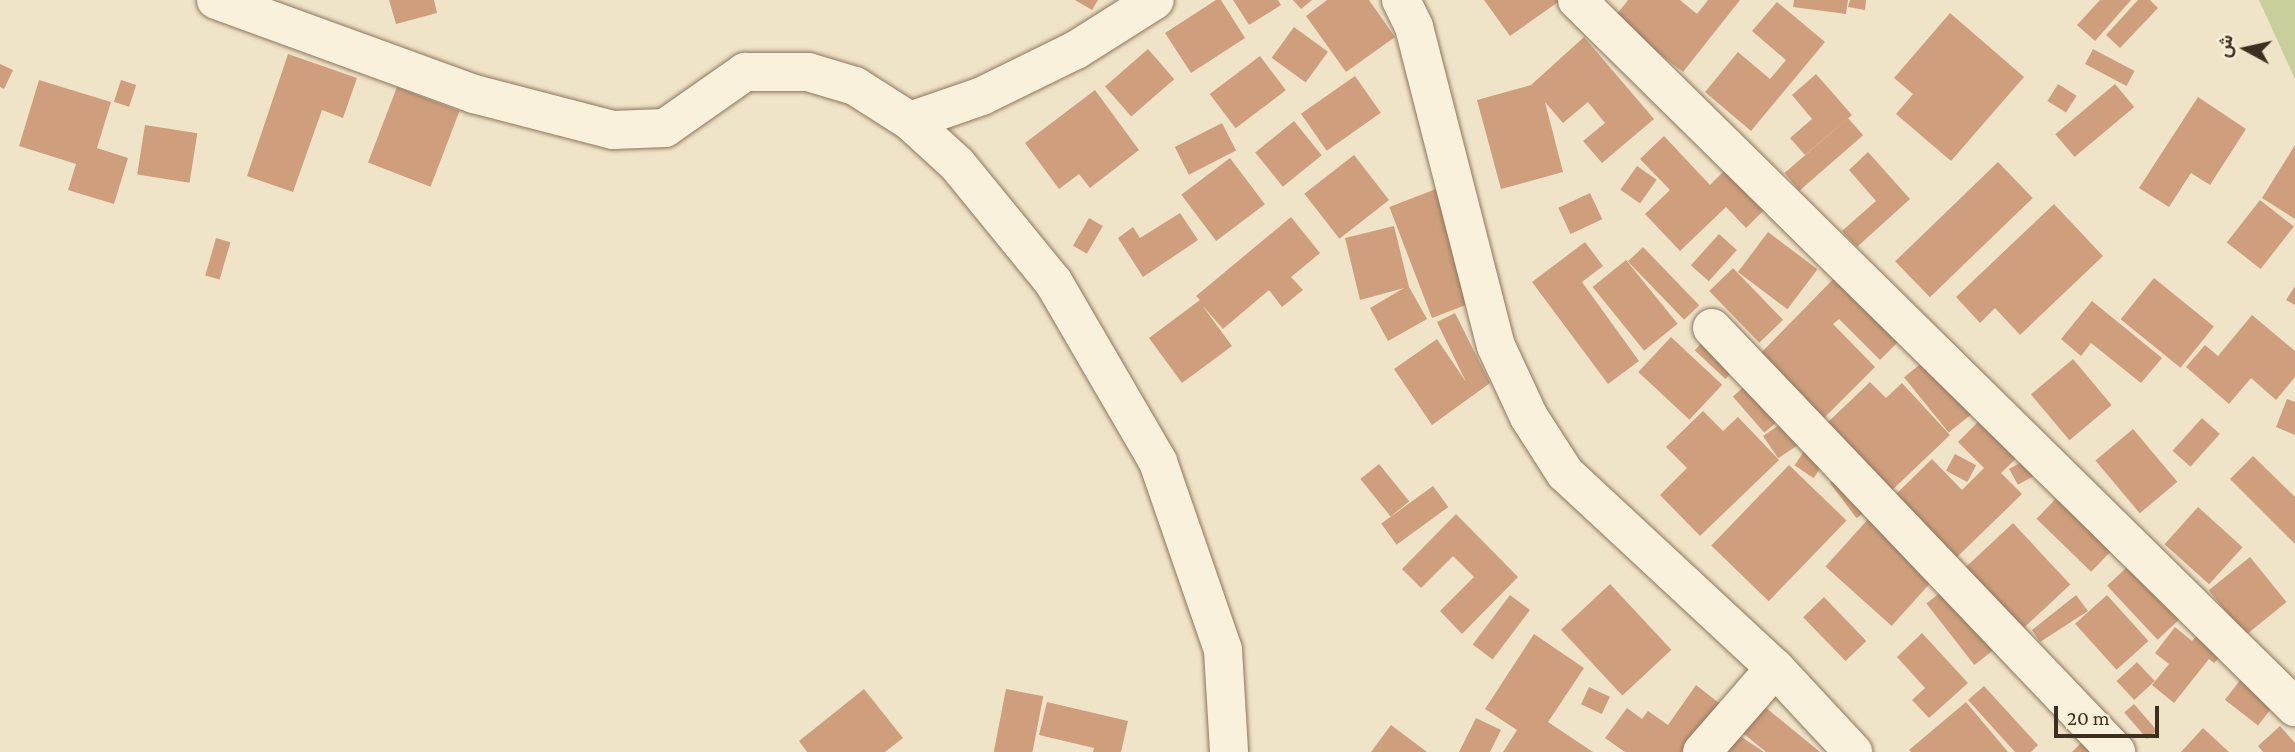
<!DOCTYPE html>
<meta charset="utf-8">
<style>
body{margin:0}
#map{position:relative;width:2295px;height:752px;overflow:hidden;background:#f0e4c8;font-family:"Crimson Pro",Vazirmatn,serif}
div>[style]{position:absolute}
[style*='--x']{left:calc(var(--x)*1px);top:calc(var(--y)*1px);width:calc(var(--w)*1px);rotate:calc(var(--a)*1deg)}
.green>*{inset:0;background:#c9cf9b}
.building>*{inset:0;background:#cf9f7d;transform-origin:0 0}
.roads{filter:drop-shadow(0 0 2px #8d765c) drop-shadow(0 0 2px #8d765c)}
.minor>*{height:38px;margin:-19px;padding:0 19px;transform-origin:19px;border-radius:19px;background:#faf1dc}
.secondary>*{height:38px;margin:-19px;padding:0 19px;transform-origin:19px;border-radius:19px;background:#faf1dc}
span{translate:-50% -50%;white-space:nowrap;text-align:center;line-height:1.15;-webkit-text-stroke:5px #f7eed8;paint-order:stroke}
.north{position:absolute;left:2211px;top:14px;width:70px;height:70px;-webkit-text-stroke:5px #f7eed8;paint-order:stroke;rotate:278deg;font-size:19px;font-weight:700;line-height:28px;text-align:center;color:#3d2e20}
.north::after{content:'';display:block;margin:auto;width:24px;height:32px;background:#3d2e20;clip-path:polygon(50% 0,100% 100%,50% 72%,0 100%)}
.scale{position:absolute;left:2054px;top:706px;width:105px;height:32px;box-sizing:border-box;border:4px solid #3d2e20;border-top:0;padding-left:9px;font-size:21px;line-height:24px;white-space:nowrap;color:#3d2e20;-webkit-text-stroke:5px #f7eed8;paint-order:stroke}
</style>
<div id="map">
<div class="green">
<div style="clip-path:polygon(2259px 0,2295px 0,2295px 79px)"></div>
</div>
<div class="building">
<div style="clip-path:polygon(389px 0,434px 0,437px 13px,396px 24px)"></div>
<div style="clip-path:polygon(1075px 0,1098px 0,1092px 10px)"></div>
<div style="clip-path:polygon(1216px 0,1221px 0,1245px 38px,1191px 73px,1165px 33px)"></div>
<div style="clip-path:polygon(1233px 0,1278px 0,1281px 5px,1249px 25px)"></div>
<div style="clip-path:polygon(1293px 0,1312px 0,1301px 9px)"></div>
<div style="clip-path:polygon(1327px 0,1369px 0,1395px 37px,1346px 72px,1306px 16px)"></div>
<div style="clip-path:polygon(1484px 0,1561px 0,1510px 36px)"></div>
<div style="clip-path:polygon(1628px 0,1680px 0,1697px 14px,1708px 0,1740px 0,1683px 72px,1614px 18px)"></div>
<div style="clip-path:polygon(1794px 0,1848px 0,1846px 14px,1793px 7px)"></div>
<div style="clip-path:polygon(1850px 0,1866px 0,1865px 10px,1848px 7px)"></div>
<div style="clip-path:polygon(2100px 0,2131px 0,2095px 41px,2077px 25px)"></div>
<div style="clip-path:polygon(2138px 0,2150px 0,2158px 8px,2120px 48px,2106px 35px)"></div>
<div style="clip-path:polygon(1777px 2px,1825px 42px,1751px 131px,1705px 92px,1738px 52px,1770px 79px,1786px 60px,1752px 31px)"></div>
<div style="clip-path:polygon(1950px 13px,2024px 77px,1951px 161px,1896px 114px,1913px 94px,1894px 78px)"></div>
<div style="left:1294px;top:27px;width:42px;height:38px;rotate:36deg"></div>
<div style="clip-path:polygon(1584px 37px,1654px 119px,1602px 163px,1583px 141px,1605px 123px,1588px 102px,1563px 123px,1545px 102px,1563px 172px,1501px 189px,1477px 100px,1531px 85px)"></div>
<div style="left:1148px;top:49px;width:40px;height:57px;rotate:49deg"></div>
<div style="left:2093px;top:49px;width:47px;height:17px;rotate:28deg"></div>
<div style="clip-path:polygon(288px 54px,357px 78px,343px 118px,322px 110px,293px 192px,247px 176px)"></div>
<div style="left:1260px;top:56px;width:43px;height:63px;rotate:53deg"></div>
<div style="clip-path:polygon(0 64px,13px 70px,4px 89px,0 87px)"></div>
<div style="clip-path:polygon(1816px 74px,1852px 115px,1805px 155px,1790px 138px,1812px 119px,1792px 95px)"></div>
<div style="left:1355px;top:76px;width:45px;height:66px;rotate:55deg"></div>
<div style="clip-path:polygon(39px 80px,111px 102px,97px 148px,128px 158px,114px 204px,68px 190px,76px 164px,19px 146px)"></div>
<div style="left:121px;top:80px;width:16px;height:23px;rotate:18deg"></div>
<div style="left:2058px;top:84px;width:22px;height:20px;rotate:32deg"></div>
<div style="left:2115px;top:84px;width:30px;height:78px;rotate:50deg"></div>
<div style="left:397px;top:87px;width:67px;height:81px;rotate:21deg"></div>
<div style="clip-path:polygon(1095px 90px,1139px 150px,1090px 188px,1079px 174px,1059px 189px,1025px 143px)"></div>
<div style="clip-path:polygon(2198px 97px,2246px 129px,2210px 185px,2191px 173px,2169px 207px,2139px 188px)"></div>
<div style="left:1848px;top:118px;width:23px;height:84px;rotate:49deg"></div>
<div style="left:1294px;top:121px;width:44px;height:50px;rotate:51deg"></div>
<div style="left:1222px;top:123px;width:31px;height:53px;rotate:63deg"></div>
<div style="left:145px;top:125px;width:53px;height:50px;rotate:9deg"></div>
<div style="clip-path:polygon(1664px 136px,1710px 185px,1740px 155px,1779px 195px,1746px 228px,1726px 207px,1680px 251px,1645px 214px,1670px 190px,1640px 159px)"></div>
<div style="clip-path:polygon(2295px 145px,2295px 219px,2262px 198px)"></div>
<div style="clip-path:polygon(1868px 152px,1910px 199px,1857px 247px,1842px 231px,1876px 201px,1849px 170px)"></div>
<div style="left:1354px;top:155px;width:57px;height:63px;rotate:52deg"></div>
<div style="left:1230px;top:158px;width:58px;height:61px;rotate:53deg"></div>
<div style="left:1998px;top:162px;width:50px;height:143px;rotate:46deg"></div>
<div style="left:1637px;top:166px;width:24px;height:29px;rotate:35deg"></div>
<div style="left:1436px;top:189px;width:119px;height:50px;rotate:69deg"></div>
<div style="left:1590px;top:193px;width:29px;height:35px;rotate:65deg"></div>
<div style="left:2260px;top:200px;width:43px;height:54px;rotate:38deg"></div>
<div style="clip-path:polygon(2054px 204px,2103px 256px,2020px 335px,1995px 308px,1980px 323px,1956px 297px)"></div>
<div style="clip-path:polygon(1180px 213px,1198px 240px,1143px 277px,1118px 238px,1133px 227px,1140px 238px)"></div>
<div style="clip-path:polygon(1291px 217px,1320px 253px,1291px 277px,1303px 290px,1282px 307px,1269px 290px,1223px 329px,1202px 305px,1232px 346px,1182px 383px,1149px 338px,1200px 300px,1196px 296px)"></div>
<div style="left:1089px;top:218px;width:16px;height:32px;rotate:30deg"></div>
<div style="clip-path:polygon(1394px 226px,1409px 287px,1427px 319px,1388px 341px,1370px 308px,1404px 288px,1360px 300px,1345px 238px)"></div>
<div style="left:1768px;top:232px;width:62px;height:50px;rotate:37deg"></div>
<div style="left:1719px;top:234px;width:24px;height:42px;rotate:42deg"></div>
<div style="left:216px;top:238px;width:15px;height:39px;rotate:16deg"></div>
<div style="clip-path:polygon(1585px 242px,1603px 266px,1582px 282px,1639px 361px,1608px 384px,1532px 282px)"></div>
<div style="left:1643px;top:247px;width:81px;height:21px;rotate:46deg"></div>
<div style="left:1626px;top:260px;width:82px;height:43px;rotate:51deg"></div>
<div style="clip-path:polygon(1847px 265px,1909px 331px,1880px 360px,1839px 319px,1833px 324px,1875px 367px,1821px 421px,1758px 356px)"></div>
<div style="left:1733px;top:268px;width:72px;height:33px;rotate:46deg"></div>
<div style="left:2154px;top:278px;width:77px;height:53px;rotate:39deg"></div>
<div style="clip-path:polygon(2295px 286px,2295px 305px,2286px 300px)"></div>
<div style="clip-path:polygon(2092px 301px,2162px 358px,2141px 383px,2091px 343px,2081px 356px,2061px 339px)"></div>
<div style="clip-path:polygon(1455px 313px,1490px 383px,1432px 425px,1394px 369px,1437px 339px,1466px 382px,1437px 322px)"></div>
<div style="clip-path:polygon(2252px 315px,2295px 351px,2295px 377px,2276px 400px,2251px 378px,2229px 404px,2186px 367px,2205px 345px,2218px 356px)"></div>
<div style="left:1709px;top:335px;width:42px;height:21px;rotate:43deg"></div>
<div style="left:1671px;top:337px;width:70px;height:48px;rotate:43deg"></div>
<div style="left:1939px;top:349px;width:71px;height:45px;rotate:51deg"></div>
<div style="left:2073px;top:359px;width:60px;height:55px;rotate:50deg"></div>
<div style="left:1760px;top:373px;width:48px;height:36px;rotate:49deg"></div>
<div style="clip-path:polygon(1870px 382px,1886px 398px,1902px 383px,1950px 435px,1889px 493px,1825px 425px)"></div>
<div style="clip-path:polygon(2287px 399px,2295px 402px,2295px 435px,2276px 427px)"></div>
<div style="clip-path:polygon(1990px 410px,2027px 448px,2001px 473px,2022px 494px,1954px 560px,1893px 497px,1932px 459px,1962px 490px,1984px 468px,1958px 442px)"></div>
<div style="clip-path:polygon(1703px 411px,1723px 431px,1738px 417px,1779px 460px,1700px 536px,1660px 495px,1687px 468px,1666px 447px)"></div>
<div style="left:1797px;top:413px;width:27px;height:41px;rotate:56deg"></div>
<div style="left:2202px;top:418px;width:24px;height:44px;rotate:42deg"></div>
<div style="left:2133px;top:429px;width:69px;height:49px;rotate:50deg"></div>
<div style="left:1813px;top:438px;width:23px;height:33px;rotate:34deg"></div>
<div style="left:1955px;top:454px;width:24px;height:19px;rotate:28deg"></div>
<div style="clip-path:polygon(2253px 456px,2295px 497px,2295px 544px,2230px 479px)"></div>
<div style="left:2031px;top:457px;width:18px;height:25px;rotate:61deg"></div>
<div style="left:1379px;top:464px;width:48px;height:24px;rotate:51deg"></div>
<div style="left:1789px;top:465px;width:80px;height:112px;rotate:44deg"></div>
<div style="left:1850px;top:468px;width:44px;height:25px;rotate:53deg"></div>
<div style="left:2074px;top:480px;width:76px;height:54px;rotate:44deg"></div>
<div style="left:1433px;top:486px;width:26px;height:64px;rotate:54deg"></div>
<div style="left:1879px;top:507px;width:89px;height:80px;rotate:42deg"></div>
<div style="left:2198px;top:507px;width:60px;height:50px;rotate:42deg"></div>
<div style="clip-path:polygon(1456px 514px,1518px 577px,1462px 634px,1440px 611px,1474px 577px,1453px 556px,1421px 588px,1402px 569px)"></div>
<div style="left:2013px;top:523px;width:84px;height:67px;rotate:47deg"></div>
<div style="left:2140px;top:555px;width:74px;height:45px;rotate:47deg"></div>
<div style="left:2250px;top:557px;width:58px;height:53px;rotate:51deg"></div>
<div style="left:1610px;top:584px;width:90px;height:67px;rotate:47deg"></div>
<div style="left:1950px;top:585px;width:78px;height:30px;rotate:52deg"></div>
<div style="left:1510px;top:595px;width:25px;height:62px;rotate:37deg"></div>
<div style="clip-path:polygon(2076px 595px,2088px 611px,2040px 642px,2032px 630px)"></div>
<div style="left:2107px;top:595px;width:62px;height:43px;rotate:48deg"></div>
<div style="left:1824px;top:597px;width:61px;height:29px;rotate:46deg"></div>
<div style="clip-path:polygon(2207px 624px,2231px 645px,2214px 663px,2209px 659px,2174px 703px,2152px 685px,2169px 664px,2155px 653px,2175px 627px,2192px 641px)"></div>
<div style="clip-path:polygon(1922px 633px,1968px 683px,1929px 718px,1912px 700px,1925px 688px,1897px 657px)"></div>
<div style="clip-path:polygon(1534px 634px,1584px 668px,1548px 722px,1593px 752px,1503px 752px,1517px 730px,1485px 709px)"></div>
<div style="left:2137px;top:662px;width:26px;height:28px;rotate:47deg"></div>
<div style="left:2252px;top:665px;width:42px;height:44px;rotate:38deg"></div>
<div style="clip-path:polygon(1696px 685px,1719px 703px,1685px 752px,1625px 752px,1605px 738px,1627px 708px,1642px 719px,1648px 711px,1668px 725px)"></div>
<div style="clip-path:polygon(1984px 686px,2038px 745px,2031px 752px,2015px 752px,1968px 700px)"></div>
<div style="left:1589px;top:687px;width:23px;height:19px;rotate:25deg"></div>
<div style="clip-path:polygon(864px 689px,903px 738px,885px 752px,807px 752px,799px 741px)"></div>
<div style="left:1006px;top:689px;width:38px;height:64px;rotate:11deg"></div>
<div style="clip-path:polygon(1753px 697px,1820px 752px,1766px 752px,1732px 724px)"></div>
<div style="clip-path:polygon(1047px 702px,1128px 721px,1121px 752px,1093px 752px,1094px 748px,1039px 735px)"></div>
<div style="clip-path:polygon(1966px 702px,2008px 752px,1911px 752px,1909px 750px)"></div>
<div style="left:2134px;top:704px;width:35px;height:13px;rotate:49deg"></div>
<div style="clip-path:polygon(1476px 718px,1501px 730px,1490px 752px,1459px 752px)"></div>
<div style="clip-path:polygon(1391px 725px,1427px 752px,1371px 752px)"></div>
<div style="clip-path:polygon(2280px 726px,2295px 743px,2295px 752px,2263px 752px,2258px 746px)"></div>
<div style="clip-path:polygon(1728px 728px,1764px 752px,1712px 752px)"></div>
<div style="clip-path:polygon(2203px 728px,2229px 752px,2181px 752px)"></div>
<div style="clip-path:polygon(2084px 740px,2095px 752px,2072px 752px)"></div>
</div>
<div class="roads">
<div class="minor">
<div style="--x:216;--y:0;--w:275;--a:20"></div>
<div style="--x:474;--y:94;--w:144;--a:14.5"></div>
<div style="--x:613;--y:130;--w:52;--a:-2.2"></div>
<div style="--x:665;--y:128;--w:98;--a:-35"></div>
<div style="--x:745;--y:72;--w:63;--a:0"></div>
<div style="--x:808;--y:72;--w:49;--a:16.6"></div>
<div style="--x:855;--y:86;--w:65;--a:32.5"></div>
<div style="--x:910;--y:121;--w:64;--a:42.5"></div>
<div style="--x:957;--y:164;--w:154;--a:50.8"></div>
<div style="--x:1054;--y:283;--w:207;--a:59.8"></div>
<div style="--x:1158;--y:462;--w:199;--a:70.9"></div>
<div style="--x:1223;--y:650;--w:102;--a:86.6"></div>
<div style="--x:1577;--y:0;--w:1008;--a:44.56"></div>
<div style="--x:910;--y:121;--w:76;--a:-19.1"></div>
<div style="--x:982;--y:96;--w:105;--a:-26.1"></div>
<div style="--x:1076;--y:50;--w:93;--a:-32.3"></div>
<div style="--x:1712;--y:328;--w:586;--a:46.38"></div>
<div style="--x:1702;--y:752;--w:111;--a:-49"></div>
</div>
<div class="secondary">
<div style="--x:1401;--y:0;--w:30;--a:64"></div>
<div style="--x:1414;--y:27;--w:329;--a:75.6"></div>
<div style="--x:1496;--y:346;--w:78;--a:65.1"></div>
<div style="--x:1529;--y:417;--w:67;--a:57.3"></div>
<div style="--x:1565;--y:473;--w:287;--a:42.9"></div>
<div style="--x:1775;--y:668;--w:115;--a:47.1"></div>
</div>
</div>
<div class="north">ش</div>
<div class="scale">20 m</div>
</div>
